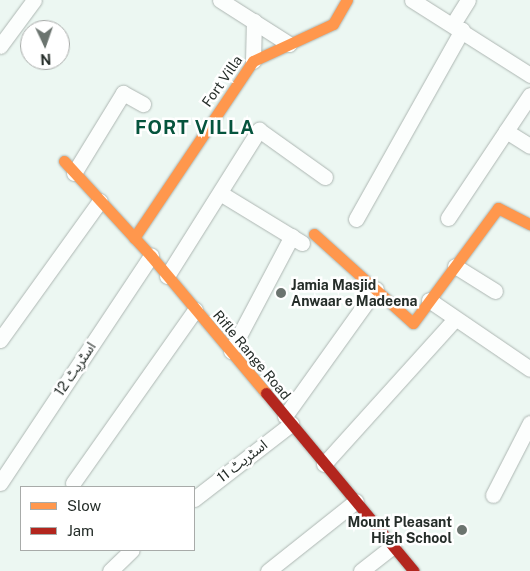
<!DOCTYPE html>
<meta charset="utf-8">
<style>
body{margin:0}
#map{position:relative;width:530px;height:571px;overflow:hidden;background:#ecf7f2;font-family:"Public Sans","Noto Sans Arabic",sans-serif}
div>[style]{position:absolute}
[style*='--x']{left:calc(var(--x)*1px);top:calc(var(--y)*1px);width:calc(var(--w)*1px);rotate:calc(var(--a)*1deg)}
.roads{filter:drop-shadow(0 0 1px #adb6b2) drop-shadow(0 0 1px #adb6b2)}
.street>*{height:15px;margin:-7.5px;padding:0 7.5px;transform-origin:7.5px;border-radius:7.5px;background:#fcfefd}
.slow>*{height:11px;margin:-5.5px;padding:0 5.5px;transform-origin:5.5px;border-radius:5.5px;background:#ff974d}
.jam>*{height:11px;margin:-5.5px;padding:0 5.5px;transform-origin:5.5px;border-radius:5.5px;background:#b3261e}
.dots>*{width:14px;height:14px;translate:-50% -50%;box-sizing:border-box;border:2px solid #fff;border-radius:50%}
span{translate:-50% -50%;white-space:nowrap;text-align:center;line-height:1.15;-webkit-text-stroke:5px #fff;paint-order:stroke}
.street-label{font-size:14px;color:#252d29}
.poi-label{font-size:14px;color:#252d29;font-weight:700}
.left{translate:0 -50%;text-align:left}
.right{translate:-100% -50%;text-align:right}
.district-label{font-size:19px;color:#05543d;font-weight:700;letter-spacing:1px}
.legend{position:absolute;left:20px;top:486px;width:175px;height:65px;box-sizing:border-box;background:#fff;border:1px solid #a8aba9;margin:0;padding:6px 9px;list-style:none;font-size:15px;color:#252d29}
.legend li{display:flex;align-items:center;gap:10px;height:25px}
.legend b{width:25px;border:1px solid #a8aba9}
.north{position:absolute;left:20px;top:20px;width:50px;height:50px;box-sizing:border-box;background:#fff;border:1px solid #a8aba9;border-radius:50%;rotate:177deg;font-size:14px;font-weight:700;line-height:20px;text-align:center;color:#252d29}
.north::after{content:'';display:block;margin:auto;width:18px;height:22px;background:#6b746f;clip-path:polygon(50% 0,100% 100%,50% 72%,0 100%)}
</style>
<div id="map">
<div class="roads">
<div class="street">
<div style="--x:220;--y:0;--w:82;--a:32.5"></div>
<div style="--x:412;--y:0;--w:140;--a:32.4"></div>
<div style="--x:453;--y:24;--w:28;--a:-58"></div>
<div style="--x:0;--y:46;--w:57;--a:-53.5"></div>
<div style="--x:253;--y:61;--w:40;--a:-88.6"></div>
<div style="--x:530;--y:95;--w:43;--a:123.7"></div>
<div style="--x:506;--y:131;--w:28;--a:32"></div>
<div style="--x:74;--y:173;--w:94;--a:-58.5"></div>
<div style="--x:123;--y:93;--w:23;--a:29"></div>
<div style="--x:220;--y:193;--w:96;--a:31.4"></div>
<div style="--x:448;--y:218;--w:105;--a:-56.3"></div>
<div style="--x:356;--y:219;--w:217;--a:-60.7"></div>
<div style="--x:455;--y:266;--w:47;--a:32"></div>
<div style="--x:167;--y:276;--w:173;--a:-57.8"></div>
<div style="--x:259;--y:130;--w:81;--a:35.5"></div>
<div style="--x:429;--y:300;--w:122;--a:34.3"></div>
<div style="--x:0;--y:340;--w:171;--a:-54.3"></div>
<div style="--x:231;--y:351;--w:130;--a:-62.1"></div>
<div style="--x:285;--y:416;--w:156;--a:-54.4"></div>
<div style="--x:324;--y:464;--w:195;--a:-47.9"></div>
<div style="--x:0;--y:483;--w:273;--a:-56.4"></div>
<div style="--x:73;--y:483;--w:212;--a:-54.8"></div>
<div style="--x:493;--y:495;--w:81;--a:-62.8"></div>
<div style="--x:194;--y:499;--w:123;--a:-37.7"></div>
<div style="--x:110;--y:571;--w:30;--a:-44"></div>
<div style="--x:268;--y:571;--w:112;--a:-38.5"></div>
<div style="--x:361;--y:571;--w:41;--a:-38"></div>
</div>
<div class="slow">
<div style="--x:64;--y:161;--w:129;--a:47.5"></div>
<div style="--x:151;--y:256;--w:179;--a:50"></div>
<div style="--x:314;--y:234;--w:133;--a:42"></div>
<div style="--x:413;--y:323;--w:143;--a:-53.5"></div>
<div style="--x:498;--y:208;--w:36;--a:27"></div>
<div style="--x:134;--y:238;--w:213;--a:-56.1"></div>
<div style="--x:253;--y:61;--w:88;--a:-24.8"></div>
<div style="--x:333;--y:24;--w:28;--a:-60"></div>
</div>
<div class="jam">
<div style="--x:266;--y:393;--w:231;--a:50.3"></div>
</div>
</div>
<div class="dots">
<div style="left:281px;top:293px;background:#6b746f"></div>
<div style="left:462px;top:530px;background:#6b746f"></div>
</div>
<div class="street-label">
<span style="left:222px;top:81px;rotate:-55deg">Fort Villa</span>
<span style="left:252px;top:355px;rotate:50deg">Rifle Range Road</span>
<span style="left:75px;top:369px;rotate:-56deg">اسٹریٹ 12</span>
<span style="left:242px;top:461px;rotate:-38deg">اسٹریٹ 11</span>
</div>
<div class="poi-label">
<span class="left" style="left:291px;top:293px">Jamia Masjid<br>Anwaar e Madeena</span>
<span class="right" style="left:452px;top:530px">Mount Pleasant<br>High School</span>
</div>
<div class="district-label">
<span style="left:195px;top:128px">FORT VILLA</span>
</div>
<ul class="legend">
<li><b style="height:6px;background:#ff974d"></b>Slow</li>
<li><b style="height:6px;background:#b3261e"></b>Jam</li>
</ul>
<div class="north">N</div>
</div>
